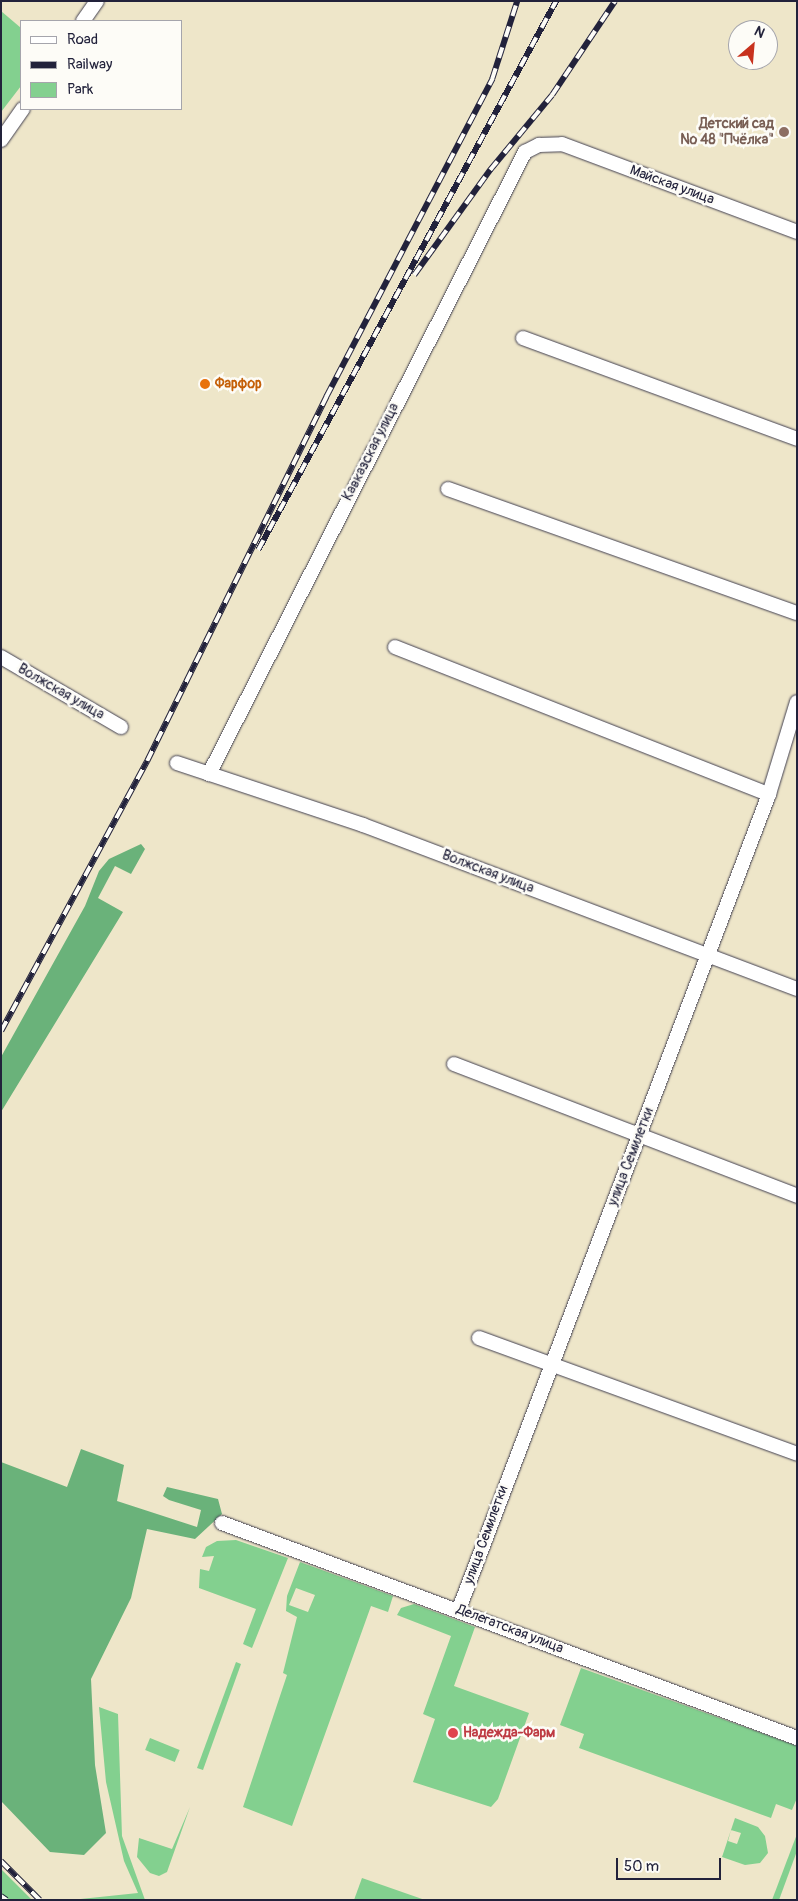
<!DOCTYPE html>
<meta charset="utf-8">
<style>
body{margin:0}
#map{position:relative;width:798px;height:1901px;overflow:hidden;background:#eee6c9;font-family:Pangolin,sans-serif}
div>[style]{position:absolute}
[style*='--x']{left:calc(var(--x)*1px);top:calc(var(--y)*1px);width:calc(var(--w)*1px);rotate:calc(var(--a)*1deg)}
.green>*{inset:0;background:#83d08f;transform-origin:0 0}
.forest>*{inset:0;background:#6ab27a}
.roads{filter:drop-shadow(0 0 1px #413f50) drop-shadow(0 0 1px #413f50)}
.minor>*{height:14px;margin:-7px;padding:0 7px;transform-origin:7px;border-radius:7px;background:#fff}
.rail>*{height:5.5px;margin-top:-2.75px;transform-origin:0;background:repeating-linear-gradient(90deg,#fdfcf7 0 11px,#22223b 0 22px);box-sizing:border-box;border-block:1px solid #22223b}
.dots>*{width:14px;height:14px;translate:-50% -50%;box-sizing:border-box;border:2px solid #fdfcf7;border-radius:50%}
span{translate:-50% -50%;white-space:nowrap;text-align:center;line-height:1.15;-webkit-text-stroke:5px #fdfcf7;paint-order:stroke}
.education-label{font-size:14px;color:#785e54;font-weight:700}
.right{translate:-100% -50%;text-align:right}
.street-label{font-size:14px;color:#22223b}
.food-label{font-size:14px;color:#c56008;font-weight:700}
.left{translate:0 -50%;text-align:left}
.health-label{font-size:14px;color:#be3a42;font-weight:700}
.frame{position:absolute;inset:0;border:2px solid #22223b;pointer-events:none}
.legend{position:absolute;left:20px;top:20px;width:162px;height:90px;box-sizing:border-box;background:#fdfcf7;border:1px solid #a5a5ac;margin:0;padding:6px 9px;list-style:none;font-size:15px;color:#22223b}
.legend li{display:flex;align-items:center;gap:10px;height:25px}
.legend b{width:25px;border:1px solid #a5a5ac}
.north{position:absolute;left:728px;top:20px;width:50px;height:50px;box-sizing:border-box;background:#fdfcf7;border:1px solid #a5a5ac;border-radius:50%;rotate:27deg;font-size:14px;font-weight:700;line-height:20px;text-align:center;color:#22223b}
.north::after{content:'';display:block;margin:auto;width:18px;height:22px;background:#c8321e;clip-path:polygon(50% 0,100% 100%,50% 72%,0 100%)}
.scale{position:absolute;left:616px;top:1858px;width:105px;height:22px;box-sizing:border-box;border:2px solid #22223b;border-top:0;padding-left:6px;font-size:15px;line-height:18px;white-space:nowrap;color:#22223b;-webkit-text-stroke:4px #fdfcf7;paint-order:stroke}
</style>
<div id="map">
<div class="green">
<div style="clip-path:polygon(1px 11px,21px 28px,21px 86px,1px 112px)"></div>
<div style="clip-path:polygon(236px 1540px,288px 1558px,252px 1648px,243px 1644px,256px 1609px,199px 1588px,200px 1569px,209px 1571px,214px 1556px,202px 1557px,206px 1547px,217px 1541px)"></div>
<div style="clip-path:polygon(evenodd,300px 1562px,393px 1596px,388px 1612px,371px 1606px,292px 1826px,243px 1807px,287px 1675px,283px 1673px,297px 1617px,286px 1611px,287px 1596px,300px 1562px,296px 1588px,315px 1595px,308px 1612px,289px 1605px,296px 1588px)"></div>
<div style="clip-path:polygon(414px 1604px,475px 1627px,454px 1686px,529px 1713px,498px 1799px,491px 1807px,413px 1782px,435px 1719px,423px 1714px,451px 1636px,397px 1615px,401px 1608px)"></div>
<div style="clip-path:polygon(236px 1662px,241px 1664px,203px 1770px,197px 1768px)"></div>
<div style="clip-path:polygon(581px 1668px,797px 1746px,797px 1798px,792px 1810px,776px 1804px,771px 1818px,579px 1748px,584px 1734px,560px 1725px)"></div>
<div style="clip-path:polygon(99px 1707px,118px 1714px,122px 1836px,145px 1900px,71px 1900px,138px 1893px,124px 1861px,106px 1782px)"></div>
<div style="left:150px;top:1738px;width:32px;height:13px;rotate:22deg"></div>
<div style="clip-path:polygon(190px 1807px,167px 1872px,159px 1876px,150px 1873px,137px 1857px,139px 1838px,172px 1849px)"></div>
<div style="clip-path:polygon(evenodd,735px 1818px,758px 1827px,765px 1836px,768px 1853px,760px 1863px,745px 1865px,722px 1857px,735px 1818px,731px 1830px,741px 1833px,737px 1844px,728px 1841px,731px 1830px)"></div>
<div style="clip-path:polygon(797px 1834px,797px 1851px,779px 1900px,772px 1900px)"></div>
<div style="clip-path:polygon(1px 1869px,32px 1900px,1px 1900px)"></div>
<div style="clip-path:polygon(362px 1878px,425px 1900px,354px 1900px)"></div>
</div>
<div class="forest">
<div style="clip-path:polygon(141px 844px,145px 849px,131px 874px,115px 866px,98px 898px,123px 912px,1px 1112px,1px 1057px,85px 906px,99px 871px,109px 859px)"></div>
<div style="clip-path:polygon(81px 1449px,124px 1465px,117px 1501px,197px 1527px,201px 1510px,169px 1500px,163px 1496px,167px 1487px,218px 1499px,222px 1514px,195px 1539px,147px 1529px,131px 1598px,91px 1679px,95px 1765px,106px 1833px,84px 1855px,50px 1852px,1px 1801px,1px 1462px,67px 1487px)"></div>
</div>
<div class="roads">
<div class="minor">
<div style="--x:83;--y:21;--w:24;--a:-55"></div>
<div style="--x:1;--y:140;--w:38;--a:-55"></div>
<div style="--x:523;--y:338;--w:292;--a:20.2"></div>
<div style="--x:448;--y:489;--w:370;--a:19.6"></div>
<div style="--x:395;--y:647;--w:402;--a:21.5"></div>
<div style="--x:1;--y:657;--w:139;--a:30.3"></div>
<div style="--x:177;--y:763;--w:196;--a:18.4"></div>
<div style="--x:363;--y:825;--w:464;--a:20.7"></div>
<div style="--x:209;--y:774;--w:698;--a:-63.07"></div>
<div style="--x:525;--y:152;--w:16;--a:-27"></div>
<div style="--x:539;--y:145;--w:23;--a:-2"></div>
<div style="--x:562;--y:144;--w:251;--a:20.5"></div>
<div style="--x:454;--y:1064;--w:368;--a:21"></div>
<div style="--x:479;--y:1338;--w:338;--a:20"></div>
<div style="--x:222;--y:1523;--w:614;--a:20.5"></div>
<div style="--x:459;--y:1609;--w:872;--a:-69.17"></div>
<div style="--x:769;--y:794;--w:96;--a:-73.1"></div>
</div>
</div>
<div class="rail">
<div style="--x:414;--y:275;--w:130;--a:-54.1"></div>
<div style="--x:490;--y:170;--w:97;--a:-50.4"></div>
<div style="--x:552;--y:95;--w:113;--a:-56.2"></div>
<div style="--x:258;--y:550;--w:625;--a:-61.51"></div>
<div style="--x:1;--y:1031;--w:307;--a:-61.6"></div>
<div style="--x:147;--y:761;--w:406;--a:-63.8"></div>
<div style="--x:326;--y:397;--w:359;--a:-62.4"></div>
<div style="--x:492;--y:79;--w:82;--a:-72.2"></div>
<div style="--x:1;--y:1861;--w:55;--a:45"></div>
<div style="--x:1;--y:1896;--w:7;--a:34"></div>
</div>
<div class="dots">
<div style="left:784px;top:132px;background:#8d6e63"></div>
<div style="left:205px;top:384px;background:#e8710a"></div>
<div style="left:453px;top:1733px;background:#e0444e"></div>
</div>
<div class="education-label">
<span class="right" style="left:774px;top:132px">Детский сад<br>№ 48 "Пчёлка"</span>
</div>
<div class="street-label">
<span style="left:672px;top:185px;rotate:20deg">Майская улица</span>
<span style="left:371px;top:452px;rotate:-63deg">Кавказская улица</span>
<span style="left:61px;top:692px;rotate:30deg">Волжская улица</span>
<span style="left:488px;top:872px;rotate:21deg">Волжская улица</span>
<span style="left:631px;top:1157px;rotate:-69deg">улица Семилетки</span>
<span style="left:486px;top:1535px;rotate:-70deg">улица Семилетки</span>
<span style="left:510px;top:1629px;rotate:21deg">Делегатская улица</span>
</div>
<div class="food-label">
<span class="left" style="left:215px;top:384px">Фарфор</span>
</div>
<div class="health-label">
<span class="left" style="left:463px;top:1733px">Надежда-Фарм</span>
</div>
<div class="frame"></div>
<ul class="legend">
<li><b style="height:6px;background:#fff"></b>Road</li>
<li><b style="height:6px;background:#22223b"></b>Railway</li>
<li><b style="height:14px;background:#83d08f"></b>Park</li>
</ul>
<div class="north">N</div>
<div class="scale">50 m</div>
</div>
